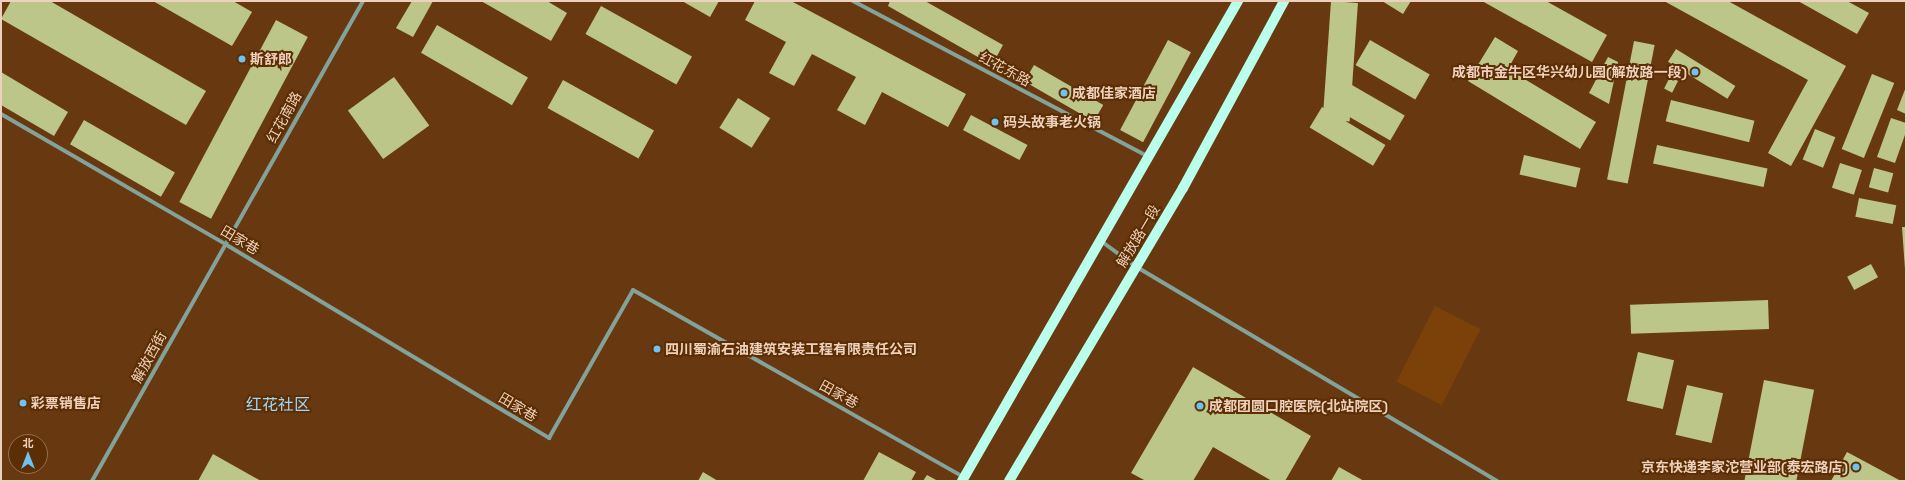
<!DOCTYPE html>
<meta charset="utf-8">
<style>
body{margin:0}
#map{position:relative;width:1907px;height:482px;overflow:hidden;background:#683911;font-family:"Space Grotesk","Noto Sans SC",sans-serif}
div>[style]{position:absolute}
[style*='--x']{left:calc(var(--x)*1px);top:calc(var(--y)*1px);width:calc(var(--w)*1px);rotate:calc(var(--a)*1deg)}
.green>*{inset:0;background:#7b4109;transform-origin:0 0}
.building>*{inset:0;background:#bbc688;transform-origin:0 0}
.street>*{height:4px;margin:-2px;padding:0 2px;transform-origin:2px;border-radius:2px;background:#82a29a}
.primary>*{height:10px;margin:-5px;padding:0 5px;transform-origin:5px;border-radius:5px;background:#bafeec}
.dots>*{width:11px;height:11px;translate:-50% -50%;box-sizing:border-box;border:2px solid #5c2e03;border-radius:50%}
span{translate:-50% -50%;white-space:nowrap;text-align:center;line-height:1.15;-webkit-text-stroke:4px #5c2e03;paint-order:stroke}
.poi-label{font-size:14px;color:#eed1bd;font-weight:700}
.left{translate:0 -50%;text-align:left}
.right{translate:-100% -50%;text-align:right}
.street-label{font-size:14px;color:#eed1bd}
.quarter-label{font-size:16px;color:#9dd8fd}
.frame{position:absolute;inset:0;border:2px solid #eed1bd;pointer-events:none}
.north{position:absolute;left:8px;top:434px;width:40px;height:40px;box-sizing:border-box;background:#5c2e03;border:1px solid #966f4d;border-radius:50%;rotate:0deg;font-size:11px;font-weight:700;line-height:16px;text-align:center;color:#eed1bd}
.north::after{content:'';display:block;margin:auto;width:14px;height:18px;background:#6fc2f4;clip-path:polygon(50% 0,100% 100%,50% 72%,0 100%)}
</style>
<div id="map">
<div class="green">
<div style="left:1435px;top:306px;width:51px;height:85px;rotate:27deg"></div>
</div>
<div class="building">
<div style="clip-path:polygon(11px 1px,50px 1px,206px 91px,186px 125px,1px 19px)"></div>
<div style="clip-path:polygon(153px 1px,233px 1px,252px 12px,232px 46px)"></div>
<div style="clip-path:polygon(412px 1px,433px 1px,413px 37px,396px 28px)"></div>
<div style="clip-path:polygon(481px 1px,547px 1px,567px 13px,551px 41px)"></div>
<div style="clip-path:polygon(682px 1px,719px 1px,710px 17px)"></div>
<div style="clip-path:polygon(755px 1px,791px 1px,966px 94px,948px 127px,882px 92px,865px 125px,837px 110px,856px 77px,812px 54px,794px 86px,769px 73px,786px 42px,745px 20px)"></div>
<div style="clip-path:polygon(890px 1px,925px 1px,1003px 45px,992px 65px,888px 6px)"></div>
<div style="left:1331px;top:1px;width:27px;height:119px;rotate:4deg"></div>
<div style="clip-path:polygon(1382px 1px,1411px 1px,1403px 14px)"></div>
<div style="clip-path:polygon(1482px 1px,1546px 1px,1607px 35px,1592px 62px)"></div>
<div style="clip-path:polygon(1664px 1px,1728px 1px,1846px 66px,1791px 166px,1768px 153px,1808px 80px)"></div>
<div style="clip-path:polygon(1798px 1px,1847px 1px,1869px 13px,1857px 34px)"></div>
<div style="left:601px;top:6px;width:104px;height:32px;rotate:29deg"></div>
<div style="left:276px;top:20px;width:36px;height:206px;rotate:28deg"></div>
<div style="left:437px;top:25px;width:105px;height:32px;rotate:30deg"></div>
<div style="clip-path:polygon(1495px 37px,1518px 51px,1508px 69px,1596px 122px,1580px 149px,1468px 81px)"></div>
<div style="left:1168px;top:40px;width:26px;height:102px;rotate:28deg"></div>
<div style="left:1370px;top:40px;width:69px;height:29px;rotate:30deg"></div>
<div style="left:1634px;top:41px;width:21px;height:141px;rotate:11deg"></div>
<div style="left:1676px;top:49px;width:70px;height:15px;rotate:32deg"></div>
<div style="clip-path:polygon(1608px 57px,1618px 62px,1609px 104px,1589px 93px)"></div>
<div style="left:1034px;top:65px;width:80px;height:19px;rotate:30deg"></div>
<div style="clip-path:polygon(1px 72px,68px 112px,54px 136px,1px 105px)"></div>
<div style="left:1872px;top:74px;width:24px;height:81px;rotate:22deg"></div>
<div style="left:394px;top:77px;width:60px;height:57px;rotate:54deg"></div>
<div style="left:1670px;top:77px;width:9px;height:13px;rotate:27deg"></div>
<div style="left:563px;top:80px;width:104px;height:32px;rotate:29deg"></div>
<div style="left:1345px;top:81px;width:69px;height:29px;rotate:30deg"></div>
<div style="clip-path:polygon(1906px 87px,1906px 114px,1897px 110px)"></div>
<div style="left:738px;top:98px;width:38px;height:35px;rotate:32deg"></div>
<div style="left:1671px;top:100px;width:86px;height:22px;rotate:14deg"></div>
<div style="left:1322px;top:107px;width:74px;height:24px;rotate:31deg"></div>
<div style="left:971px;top:115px;width:64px;height:17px;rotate:28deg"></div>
<div style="clip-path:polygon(1891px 118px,1906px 123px,1906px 132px,1895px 163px,1877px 157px)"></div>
<div style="left:84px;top:120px;width:105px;height:28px;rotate:30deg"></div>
<div style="left:1815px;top:129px;width:22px;height:33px;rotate:22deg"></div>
<div style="left:1657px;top:145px;width:113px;height:19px;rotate:12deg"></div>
<div style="left:1524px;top:155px;width:58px;height:20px;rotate:13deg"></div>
<div style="left:1840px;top:163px;width:23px;height:26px;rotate:18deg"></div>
<div style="left:1874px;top:168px;width:20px;height:20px;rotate:15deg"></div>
<div style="left:1859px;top:198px;width:38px;height:19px;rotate:11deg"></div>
<div style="clip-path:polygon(1902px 227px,1906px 227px,1906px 269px,1905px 269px)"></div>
<div style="left:1871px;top:264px;width:15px;height:27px;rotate:62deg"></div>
<div style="left:1768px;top:300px;width:29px;height:138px;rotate:88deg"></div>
<div style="left:1638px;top:352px;width:37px;height:50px;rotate:13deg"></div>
<div style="clip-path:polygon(1193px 367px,1311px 436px,1285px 481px,1272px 481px,1213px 447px,1193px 481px,1146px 481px,1131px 473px)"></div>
<div style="left:1764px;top:380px;width:51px;height:104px;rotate:11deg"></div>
<div style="left:1687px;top:385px;width:37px;height:51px;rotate:13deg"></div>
<div style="clip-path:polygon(879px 452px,916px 472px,911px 481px,863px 481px)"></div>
<div style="clip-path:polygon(1847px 452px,1901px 481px,1831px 481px)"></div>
<div style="clip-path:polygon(213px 454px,261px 481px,198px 481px)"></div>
<div style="clip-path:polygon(1339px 467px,1364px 481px,1331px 481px)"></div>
<div style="clip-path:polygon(703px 472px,718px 481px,698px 481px)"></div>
<div style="clip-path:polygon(927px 475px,938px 481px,923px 481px)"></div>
</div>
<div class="street">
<div style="--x:853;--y:1;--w:332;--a:27.8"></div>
<div style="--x:1;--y:114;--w:259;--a:30.1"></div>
<div style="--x:225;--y:244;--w:378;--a:30.9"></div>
<div style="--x:549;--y:438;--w:170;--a:-60.4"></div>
<div style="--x:633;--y:290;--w:380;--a:29.5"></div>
<div style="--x:1101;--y:241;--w:42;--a:36.3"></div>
<div style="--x:1135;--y:266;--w:421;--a:30.7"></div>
<div style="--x:92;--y:481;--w:551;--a:-60.55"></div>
</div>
<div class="primary">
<div style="--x:962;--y:481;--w:554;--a:-60.1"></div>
<div style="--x:1009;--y:481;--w:341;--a:-59.3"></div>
<div style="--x:1183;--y:188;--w:213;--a:-61.6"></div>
</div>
<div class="dots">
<div style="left:242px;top:59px;background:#6fc2f4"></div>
<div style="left:1695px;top:72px;background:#6fc2f4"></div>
<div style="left:1064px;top:93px;background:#6fc2f4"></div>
<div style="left:995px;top:122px;background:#6fc2f4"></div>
<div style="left:657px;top:349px;background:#6fc2f4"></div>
<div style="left:23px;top:403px;background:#6fc2f4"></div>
<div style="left:1200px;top:406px;background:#6fc2f4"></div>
<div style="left:1856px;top:467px;background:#6fc2f4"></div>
</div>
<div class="poi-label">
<span class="left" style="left:250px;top:59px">斯舒郎</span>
<span class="right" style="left:1687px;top:72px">成都市金牛区华兴幼儿园(解放路一段)</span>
<span class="left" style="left:1072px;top:93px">成都佳家酒店</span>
<span class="left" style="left:1003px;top:122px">码头故事老火锅</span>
<span class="left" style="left:665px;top:349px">四川蜀渝石油建筑安装工程有限责任公司</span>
<span class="left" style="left:31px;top:403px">彩票销售店</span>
<span class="left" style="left:1209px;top:406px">成都团圆口腔医院(北站院区)</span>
<span class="right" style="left:1848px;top:467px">京东快递李家沱营业部(泰宏路店)</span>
</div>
<div class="street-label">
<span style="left:1005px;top:69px;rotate:28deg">红花东路</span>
<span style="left:284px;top:117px;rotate:-61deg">红花南路</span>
<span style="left:1138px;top:236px;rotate:-59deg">解放路一段</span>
<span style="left:240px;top:240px;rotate:31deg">田家巷</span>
<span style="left:149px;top:357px;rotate:-61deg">解放西街</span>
<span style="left:839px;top:394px;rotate:29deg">田家巷</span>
<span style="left:518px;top:407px;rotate:31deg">田家巷</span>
</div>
<div class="quarter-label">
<span style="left:278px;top:405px">红花社区</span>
</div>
<div class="frame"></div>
<div class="north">北</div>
</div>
